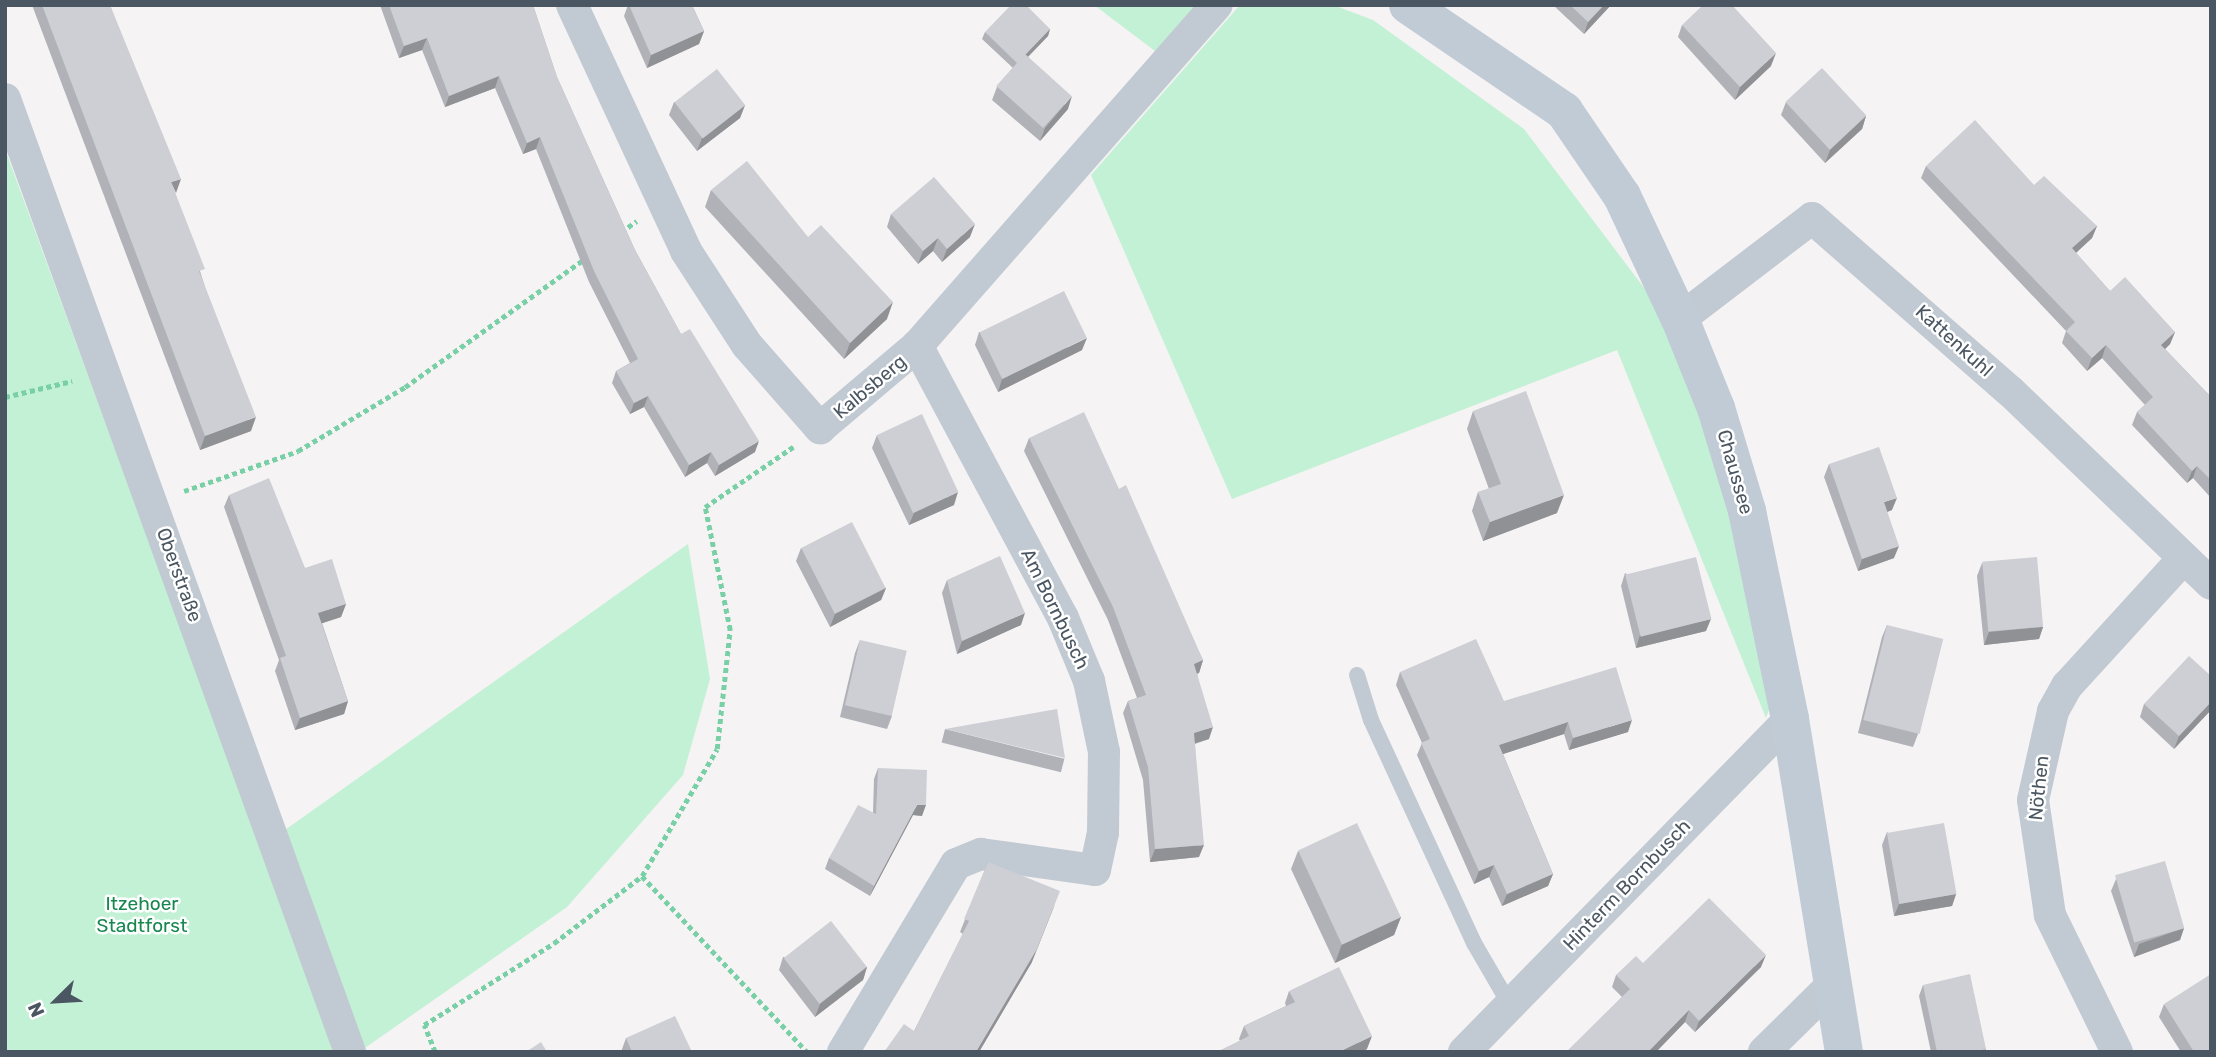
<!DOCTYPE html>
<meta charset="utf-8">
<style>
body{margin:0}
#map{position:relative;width:2216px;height:1057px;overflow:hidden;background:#f5f3f3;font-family:Rubik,sans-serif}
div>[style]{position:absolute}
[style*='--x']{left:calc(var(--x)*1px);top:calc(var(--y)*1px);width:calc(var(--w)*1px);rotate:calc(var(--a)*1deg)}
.green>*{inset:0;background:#c3f1d5}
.path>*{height:4.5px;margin-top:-2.25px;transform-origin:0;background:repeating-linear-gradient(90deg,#7ad0a6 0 5px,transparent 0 8.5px)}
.lane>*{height:16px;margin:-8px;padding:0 8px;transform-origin:8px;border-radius:8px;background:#c1cad2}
.street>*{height:32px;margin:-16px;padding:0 16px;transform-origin:16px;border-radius:16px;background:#c1cad2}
.secondary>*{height:38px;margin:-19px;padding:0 19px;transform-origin:19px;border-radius:19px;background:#c1cbd6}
.wall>*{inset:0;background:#b0b2b7;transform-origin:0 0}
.shaded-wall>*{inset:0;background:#909195}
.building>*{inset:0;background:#cdcfd5;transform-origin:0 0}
span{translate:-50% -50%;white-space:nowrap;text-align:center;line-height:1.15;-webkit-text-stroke:5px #fff;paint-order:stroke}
.street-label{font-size:19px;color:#4a5661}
.park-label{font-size:19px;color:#17864f}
.frame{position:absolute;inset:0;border:7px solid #4a5661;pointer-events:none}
.north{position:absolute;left:21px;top:966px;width:70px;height:70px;-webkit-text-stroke:5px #fff;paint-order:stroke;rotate:246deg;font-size:19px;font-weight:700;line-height:28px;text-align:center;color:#4a5661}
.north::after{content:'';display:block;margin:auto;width:24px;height:32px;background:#4a5661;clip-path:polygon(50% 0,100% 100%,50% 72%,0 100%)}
</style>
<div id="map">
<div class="green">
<div style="clip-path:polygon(1094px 5px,1201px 5px,1159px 54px)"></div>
<div style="clip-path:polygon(1240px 5px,1333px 5px,1373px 20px,1524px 129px,1657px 305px,1735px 507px,1774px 695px,1766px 718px,1617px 350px,1232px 499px,1091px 175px)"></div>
<div style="clip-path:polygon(5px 149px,261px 847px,688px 544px,710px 679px,683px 775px,567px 907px,359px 1052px,5px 1052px)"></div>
</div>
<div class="path">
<div style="--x:621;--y:232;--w:19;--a:-35"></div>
<div style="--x:5;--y:397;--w:69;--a:-13.4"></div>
<div style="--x:184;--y:491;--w:121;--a:-19.3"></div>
<div style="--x:298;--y:451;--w:125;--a:-30.9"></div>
<div style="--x:405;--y:387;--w:222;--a:-35.5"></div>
<div style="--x:642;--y:876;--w:241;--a:46.8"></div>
<div style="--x:435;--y:1052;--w:29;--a:-112"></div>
<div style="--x:424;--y:1025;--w:154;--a:-32.2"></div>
<div style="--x:554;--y:943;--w:111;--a:-37.3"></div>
<div style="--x:642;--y:876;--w:147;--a:-59.4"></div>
<div style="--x:717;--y:749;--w:120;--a:-83.8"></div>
<div style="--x:730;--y:630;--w:126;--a:-101.5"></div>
<div style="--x:705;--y:507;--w:107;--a:-34.3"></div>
</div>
<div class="lane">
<div style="--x:1357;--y:675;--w:47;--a:72.7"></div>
<div style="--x:1371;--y:720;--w:246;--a:65.2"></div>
<div style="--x:1474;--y:943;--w:72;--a:59.9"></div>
</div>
<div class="street">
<div style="--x:572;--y:5;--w:271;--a:65.1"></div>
<div style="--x:686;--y:251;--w:112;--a:57"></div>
<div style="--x:747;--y:345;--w:111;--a:48.7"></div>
<div style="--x:820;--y:428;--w:127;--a:-40.2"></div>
<div style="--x:917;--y:346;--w:454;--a:-48.7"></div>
<div style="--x:5;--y:99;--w:1014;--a:70.1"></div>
<div style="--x:1680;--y:319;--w:166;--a:-37.4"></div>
<div style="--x:1812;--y:218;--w:264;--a:41.2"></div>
<div style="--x:2011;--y:392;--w:277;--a:43.8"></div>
<div style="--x:843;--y:1052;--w:219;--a:-59"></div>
<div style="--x:956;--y:864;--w:27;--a:-22"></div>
<div style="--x:981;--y:854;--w:115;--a:8"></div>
<div style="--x:1095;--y:870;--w:38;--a:-78"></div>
<div style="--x:1103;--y:833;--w:81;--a:-89.3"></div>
<div style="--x:1104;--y:752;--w:73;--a:-101.9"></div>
<div style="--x:1089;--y:681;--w:68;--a:-112.4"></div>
<div style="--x:1063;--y:618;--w:309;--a:-118.2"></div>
<div style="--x:1464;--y:1052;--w:466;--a:-45.6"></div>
<div style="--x:1764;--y:1052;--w:94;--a:-44.6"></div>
<div style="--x:2117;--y:1052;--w:153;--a:-116.1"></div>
<div style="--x:2050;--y:915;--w:116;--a:-98.4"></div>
<div style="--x:2033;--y:800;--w:91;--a:-77.3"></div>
<div style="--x:2053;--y:711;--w:29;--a:-61"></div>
<div style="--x:2067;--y:686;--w:173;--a:-47.6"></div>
</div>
<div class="secondary">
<div style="--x:1408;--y:5;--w:189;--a:34.2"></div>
<div style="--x:1564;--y:111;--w:103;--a:55.7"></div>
<div style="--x:1622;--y:196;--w:136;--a:64.8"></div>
<div style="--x:1680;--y:319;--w:96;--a:68"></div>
<div style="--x:1716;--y:408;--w:108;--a:73.2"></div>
<div style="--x:1747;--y:511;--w:212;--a:78.3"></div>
<div style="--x:1790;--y:719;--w:337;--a:80.8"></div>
</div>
<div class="wall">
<div style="clip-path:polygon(32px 5px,110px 5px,175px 193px,251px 431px,200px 450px)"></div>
<div style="clip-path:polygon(380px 5px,533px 5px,557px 77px,635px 250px,681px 334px,755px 452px,715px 476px,707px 463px,685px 477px,644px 407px,630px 414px,612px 383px,616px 371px,630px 363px,589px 282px,536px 149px,523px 154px,495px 88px,445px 107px,422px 50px,399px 58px)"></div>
<div style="clip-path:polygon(628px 5px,692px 5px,704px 31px,699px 44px,647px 68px,624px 16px)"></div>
<div style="clip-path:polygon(1553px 5px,1611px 5px,1584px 34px)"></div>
<div style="clip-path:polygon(1682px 25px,1771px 66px,1735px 100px,1678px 37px)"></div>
<div style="clip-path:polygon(1050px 29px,1048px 36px,1028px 57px,1068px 109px,1040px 141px,992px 100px,997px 87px,1013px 68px,982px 39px,985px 32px)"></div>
<div style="clip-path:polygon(674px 102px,745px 105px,740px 118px,697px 151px,669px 115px)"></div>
<div style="clip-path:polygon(1786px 102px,1866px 116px,1862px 129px,1825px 163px,1781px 115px)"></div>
<div style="clip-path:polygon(1926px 166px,2034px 185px,2097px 226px,2092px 238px,2076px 253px,2110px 291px,2175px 332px,2170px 344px,2165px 349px,2211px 397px,2211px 498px,2193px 478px,2187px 483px,2132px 425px,2137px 412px,2145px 405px,2102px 358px,2087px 371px,2062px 343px,2066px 331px,1921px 178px)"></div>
<div style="clip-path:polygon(711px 190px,808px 237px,887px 319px,844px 359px,705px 207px)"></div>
<div style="clip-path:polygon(891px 214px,970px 237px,942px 262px,933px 251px,918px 264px,887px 227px)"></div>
<div style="clip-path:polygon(979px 332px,1082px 350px,998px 392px,975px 345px)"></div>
<div style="clip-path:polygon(1473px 411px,1557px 513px,1483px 541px,1472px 511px,1478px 492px,1489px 489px,1467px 429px)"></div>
<div style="clip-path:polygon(877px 435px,954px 505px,909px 525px,872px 448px)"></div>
<div style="clip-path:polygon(1029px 438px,1119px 489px,1203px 660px,1199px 673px,1197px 673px,1209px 739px,1195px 744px,1199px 857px,1150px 862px,1143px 780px,1123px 713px,1128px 701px,1137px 698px,1108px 620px,1024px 451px)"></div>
<div style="clip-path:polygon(1829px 464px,1892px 510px,1887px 512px,1894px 558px,1858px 571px,1824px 477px)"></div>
<div style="clip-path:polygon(229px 495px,305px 568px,346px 604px,341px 617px,322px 623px,348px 701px,344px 714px,295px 730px,275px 671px,279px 660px,224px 507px)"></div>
<div style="clip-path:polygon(801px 548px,886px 588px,881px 600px,830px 627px,796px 561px)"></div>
<div style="clip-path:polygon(1982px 563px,2043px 627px,2039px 639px,1984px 645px,1977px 576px)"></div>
<div style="clip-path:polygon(1625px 573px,1706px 631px,1636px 648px,1621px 586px)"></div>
<div style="clip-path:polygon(947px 580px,1021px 625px,957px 654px,942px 593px)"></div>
<div style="clip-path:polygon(1887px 625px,1918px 734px,1913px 747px,1858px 733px,1882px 637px)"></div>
<div style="clip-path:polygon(860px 640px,892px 716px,887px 729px,840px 717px,855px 653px)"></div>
<div style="clip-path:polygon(1400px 672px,1504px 701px,1628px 732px,1569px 750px,1564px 734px,1503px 754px,1553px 874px,1548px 886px,1502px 906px,1489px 877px,1474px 884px,1417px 755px,1422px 743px,1396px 685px)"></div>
<div style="clip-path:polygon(2211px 676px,2211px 710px,2174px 749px,2140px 717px,2144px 704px)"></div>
<div style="left:945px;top:729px;width:123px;height:14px;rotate:14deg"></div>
<div style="clip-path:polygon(878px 768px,922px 816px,913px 815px,870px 896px,825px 869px,829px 858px,873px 813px,874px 779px)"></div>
<div style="clip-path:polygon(1887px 832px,1956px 894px,1952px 906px,1894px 916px,1882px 845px)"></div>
<div style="clip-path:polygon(1298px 851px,1401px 917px,1394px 935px,1335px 963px,1291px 869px)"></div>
<div style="clip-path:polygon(988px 862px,1032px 962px,979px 1052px,884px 1052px,914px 1031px,963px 934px,960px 932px)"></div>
<div style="clip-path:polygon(2116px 879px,2184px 928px,2180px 940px,2134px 957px,2111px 891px)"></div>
<div style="clip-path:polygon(783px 957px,867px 967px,863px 980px,815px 1017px,779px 970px)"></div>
<div style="clip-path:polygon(1643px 963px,1761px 967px,1695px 1032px,1685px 1022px,1656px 1052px,1567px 1052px,1622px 997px,1612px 987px,1616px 975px)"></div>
<div style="clip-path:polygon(1923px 985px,1986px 1049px,1985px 1052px,1931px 1052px,1919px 996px)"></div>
<div style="clip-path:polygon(1289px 991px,1367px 1049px,1361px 1052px,1217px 1052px,1240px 1041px,1239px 1039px,1244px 1026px,1286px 1006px,1285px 1003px)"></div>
<div style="clip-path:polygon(2164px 1004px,2211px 1052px,2181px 1052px,2159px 1017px)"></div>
<div style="clip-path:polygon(626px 1038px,692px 1052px,621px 1052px)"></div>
</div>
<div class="shaded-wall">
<div style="clip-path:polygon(1604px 5px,1611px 5px,1584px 34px,1588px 22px)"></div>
<div style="clip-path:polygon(1050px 29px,1048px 36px,1015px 70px,1017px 64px)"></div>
<div style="clip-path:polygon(704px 31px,699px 44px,647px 68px,651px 55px)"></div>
<div style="clip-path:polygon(427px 38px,422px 50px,399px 58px,404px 46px)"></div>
<div style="clip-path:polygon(1776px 53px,1771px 66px,1735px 100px,1740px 87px)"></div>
<div style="clip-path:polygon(499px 76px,495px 88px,445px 107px,449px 96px)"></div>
<div style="clip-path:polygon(1072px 96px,1068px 109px,1040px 141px,1045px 128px)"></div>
<div style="clip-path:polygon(745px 105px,740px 118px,697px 151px,702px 138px)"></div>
<div style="clip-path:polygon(1866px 116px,1862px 129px,1825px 163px,1830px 150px)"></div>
<div style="clip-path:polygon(540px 137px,536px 149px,523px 154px,527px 143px)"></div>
<div style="clip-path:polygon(181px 179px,176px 193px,171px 182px)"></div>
<div style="clip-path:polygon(975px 224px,970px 237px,942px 262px,947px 249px)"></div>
<div style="clip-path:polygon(2097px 226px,2092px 238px,2067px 261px,2072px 248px)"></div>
<div style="clip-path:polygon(938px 238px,933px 251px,918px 264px,923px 251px)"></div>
<div style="clip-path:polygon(893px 302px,887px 319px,844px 359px,850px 343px)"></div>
<div style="clip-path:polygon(2175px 332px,2170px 344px,2156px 358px,2161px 345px)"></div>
<div style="clip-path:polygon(1087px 338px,1082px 350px,998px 392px,1002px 379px)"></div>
<div style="clip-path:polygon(2106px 345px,2102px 358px,2087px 371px,2092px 358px)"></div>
<div style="clip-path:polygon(648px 396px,644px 407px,630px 414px,634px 403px)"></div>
<div style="clip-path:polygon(256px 417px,251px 431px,200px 450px,205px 436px)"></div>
<div style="clip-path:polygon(759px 441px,755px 452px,715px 476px,719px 465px)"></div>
<div style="clip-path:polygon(711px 452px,707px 463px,685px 477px,689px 465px)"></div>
<div style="clip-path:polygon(2197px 466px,2193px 478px,2187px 483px,2192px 471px)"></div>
<div style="clip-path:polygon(958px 492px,954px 505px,909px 525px,914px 513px)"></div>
<div style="clip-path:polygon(1564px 495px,1557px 513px,1483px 541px,1490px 522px)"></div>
<div style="clip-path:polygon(1897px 498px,1892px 510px,1879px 515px,1884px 502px)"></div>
<div style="clip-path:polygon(1899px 546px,1894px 558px,1858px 571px,1862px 559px)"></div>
<div style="clip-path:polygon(886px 588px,881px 600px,830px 627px,835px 614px)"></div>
<div style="clip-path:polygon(346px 604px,341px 617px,314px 626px,318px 613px)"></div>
<div style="clip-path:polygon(1025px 613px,1021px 625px,957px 654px,962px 641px)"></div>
<div style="clip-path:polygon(1711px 619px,1706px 631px,1636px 648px,1640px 635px)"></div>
<div style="clip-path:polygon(2043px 627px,2039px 639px,1984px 645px,1989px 632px)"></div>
<div style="clip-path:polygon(1203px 660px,1199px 673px,1190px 677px,1194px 664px)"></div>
<div style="clip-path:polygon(348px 701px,344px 714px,295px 730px,300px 718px)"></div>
<div style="clip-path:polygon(2211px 702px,2211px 710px,2174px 749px,2179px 736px)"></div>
<div style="clip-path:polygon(1632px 720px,1628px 732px,1569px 750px,1573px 738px)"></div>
<div style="clip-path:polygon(1568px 722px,1564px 734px,1494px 757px,1499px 745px)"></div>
<div style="clip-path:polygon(1213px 727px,1209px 739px,1189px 745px,1194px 733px)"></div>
<div style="clip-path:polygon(917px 805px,926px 805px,922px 816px,913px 815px,870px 896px,874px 886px)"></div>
<div style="clip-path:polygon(1204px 845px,1199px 857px,1150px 862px,1155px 849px)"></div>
<div style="clip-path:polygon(1494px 865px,1489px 877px,1474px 884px,1479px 871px)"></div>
<div style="clip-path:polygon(1553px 874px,1548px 886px,1502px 906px,1507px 894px)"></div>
<div style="clip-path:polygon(1956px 894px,1952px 906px,1894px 916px,1899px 904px)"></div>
<div style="clip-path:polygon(1055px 904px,1032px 962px,979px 1052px,976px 1052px)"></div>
<div style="clip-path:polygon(1401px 917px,1394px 935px,1335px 963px,1342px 944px)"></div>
<div style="clip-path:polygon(2184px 928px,2180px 940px,2134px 957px,2139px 944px)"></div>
<div style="clip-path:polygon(1766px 955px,1761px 967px,1695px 1032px,1699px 1021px)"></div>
<div style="clip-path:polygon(867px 967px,863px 980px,815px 1017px,820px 1004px)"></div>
<div style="clip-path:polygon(1689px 1010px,1685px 1022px,1656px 1052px,1648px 1052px)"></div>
<div style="clip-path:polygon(1372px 1036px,1367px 1049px,1361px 1052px,1339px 1052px)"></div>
</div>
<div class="building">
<div style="clip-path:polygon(42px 5px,110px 5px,181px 179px,171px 182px,205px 269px,199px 271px,256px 417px,205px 436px)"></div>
<div style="clip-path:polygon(389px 5px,533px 5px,557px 77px,635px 250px,681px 334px,690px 329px,759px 441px,719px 465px,711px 452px,689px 465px,648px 396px,634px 403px,616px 371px,638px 359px,594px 271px,540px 137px,527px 143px,499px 76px,449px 96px,427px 38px,404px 46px)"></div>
<div style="clip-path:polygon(629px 5px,692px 5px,704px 31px,651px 55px)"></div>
<div style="clip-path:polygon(1011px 5px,1026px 5px,1050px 29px,1017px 63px,985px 32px)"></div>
<div style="clip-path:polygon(1570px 5px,1604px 5px,1588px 22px)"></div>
<div style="clip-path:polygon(1703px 5px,1732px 5px,1776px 53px,1740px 87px,1682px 25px)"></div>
<div style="left:1025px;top:54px;width:63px;height:43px;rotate:42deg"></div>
<div style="left:1822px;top:68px;width:65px;height:50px;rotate:47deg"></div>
<div style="left:717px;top:69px;width:46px;height:54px;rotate:52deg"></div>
<div style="clip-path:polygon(1975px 120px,2034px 185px,2044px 176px,2097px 226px,2072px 248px,2110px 291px,2125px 277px,2175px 332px,2161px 345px,2211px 397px,2211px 480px,2197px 466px,2192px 471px,2137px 412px,2153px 397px,2106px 345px,2092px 358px,2066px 331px,2075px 322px,1926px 166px)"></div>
<div style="clip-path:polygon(747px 161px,808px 237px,821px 225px,893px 302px,850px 343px,711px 190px)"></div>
<div style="clip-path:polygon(934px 177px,975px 224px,947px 249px,938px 238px,923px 251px,891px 214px)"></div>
<div style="left:1064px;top:291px;width:52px;height:94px;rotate:64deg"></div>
<div style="clip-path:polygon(1526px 391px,1564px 495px,1490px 522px,1478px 492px,1501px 484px,1473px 411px)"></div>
<div style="clip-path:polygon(1084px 412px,1119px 489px,1126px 485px,1203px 660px,1194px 664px,1213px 727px,1194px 733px,1204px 845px,1155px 849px,1148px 767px,1128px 701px,1146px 695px,1113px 607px,1029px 438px)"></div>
<div style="left:922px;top:414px;width:86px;height:50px;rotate:65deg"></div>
<div style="clip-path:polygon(1879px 447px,1897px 498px,1884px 502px,1899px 546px,1862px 559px,1829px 464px)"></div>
<div style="clip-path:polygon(269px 478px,305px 568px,332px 559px,346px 604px,318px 613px,348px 701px,300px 718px,280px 658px,286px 656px,229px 495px)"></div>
<div style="left:852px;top:522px;width:74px;height:57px;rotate:63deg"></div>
<div style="clip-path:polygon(1000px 556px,1025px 613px,962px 641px,947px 580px)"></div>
<div style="left:1696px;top:557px;width:64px;height:73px;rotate:76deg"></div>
<div style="left:2037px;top:557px;width:70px;height:55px;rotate:85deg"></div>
<div style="left:1887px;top:625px;width:58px;height:98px;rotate:14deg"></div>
<div style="clip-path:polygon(1476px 639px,1504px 701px,1616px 667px,1632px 720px,1573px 738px,1568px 722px,1499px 745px,1553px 874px,1507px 894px,1494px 865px,1479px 871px,1421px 743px,1430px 739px,1400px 672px)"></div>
<div style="left:860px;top:640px;width:48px;height:67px;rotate:13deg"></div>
<div style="clip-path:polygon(2189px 656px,2211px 676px,2211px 702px,2179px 736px,2144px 704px)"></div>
<div style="clip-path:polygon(1057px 709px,1065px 758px,945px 729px)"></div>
<div style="clip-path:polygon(878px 768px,927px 770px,926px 805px,917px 805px,874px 886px,829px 858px,858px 805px,876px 814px)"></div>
<div style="left:1357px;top:823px;width:104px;height:65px;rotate:65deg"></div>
<div style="left:1944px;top:823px;width:72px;height:58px;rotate:80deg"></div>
<div style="left:2165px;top:861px;width:70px;height:52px;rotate:74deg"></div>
<div style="clip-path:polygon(988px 862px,1060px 891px,1037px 949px,976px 1052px,884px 1052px,904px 1024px,914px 1031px,969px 921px,964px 919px)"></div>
<div style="clip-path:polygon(1709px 898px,1766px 955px,1699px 1021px,1689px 1010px,1648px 1052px,1568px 1052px,1567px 1051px,1630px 989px,1616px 975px,1636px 956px,1643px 963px)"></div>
<div style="left:831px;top:921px;width:58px;height:60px;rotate:52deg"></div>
<div style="clip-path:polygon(1339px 967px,1372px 1036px,1339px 1052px,1217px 1052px,1249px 1036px,1244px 1026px,1295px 1002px,1289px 991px)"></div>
<div style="clip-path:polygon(1970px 974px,1986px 1049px,1975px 1052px,1937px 1052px,1923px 985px)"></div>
<div style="clip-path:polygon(2211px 974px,2211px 1052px,2194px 1052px,2164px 1004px)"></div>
<div style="clip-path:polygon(675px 1016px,692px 1052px,632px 1052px,626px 1038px)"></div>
<div style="clip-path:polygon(541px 1042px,547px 1052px,526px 1052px)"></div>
</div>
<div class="street-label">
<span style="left:1954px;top:341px;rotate:42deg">Kattenkuhl</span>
<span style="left:870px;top:387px;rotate:-40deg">Kalbsberg</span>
<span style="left:1735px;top:472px;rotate:74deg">Chaussee</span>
<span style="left:179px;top:575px;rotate:70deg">Oberstraße</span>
<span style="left:1055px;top:609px;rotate:64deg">Am Bornbusch</span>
<span style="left:2039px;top:788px;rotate:-84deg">Nöthen</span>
<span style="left:1627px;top:885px;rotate:-46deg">Hinterm Bornbusch</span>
</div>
<div class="park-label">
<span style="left:142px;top:915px">Itzehoer<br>Stadtforst</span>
</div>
<div class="frame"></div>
<div class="north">N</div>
</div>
